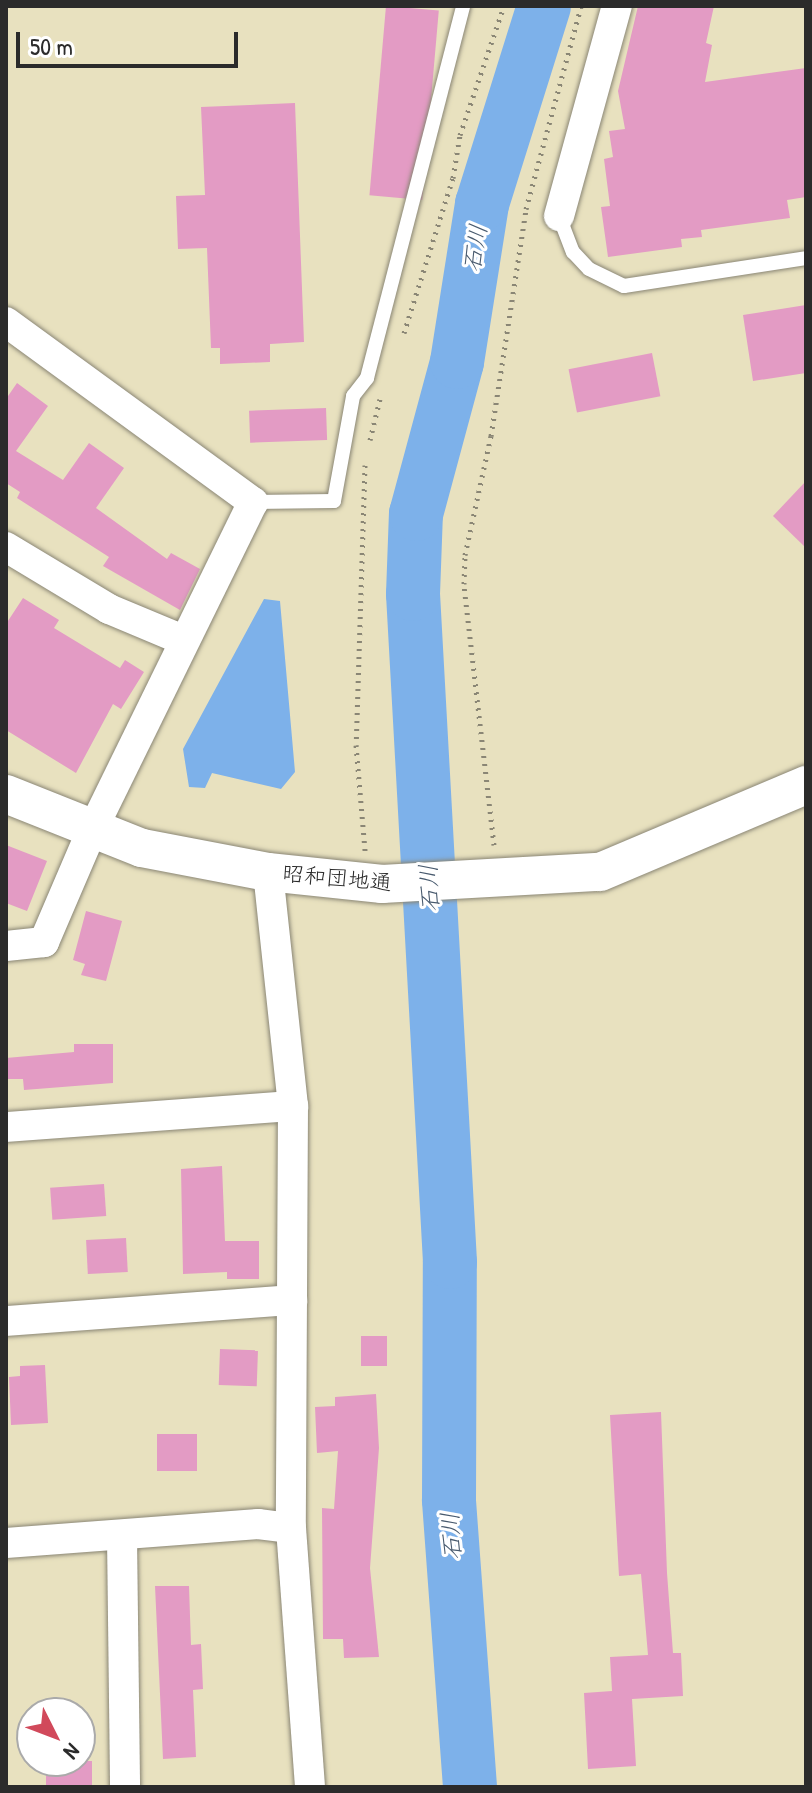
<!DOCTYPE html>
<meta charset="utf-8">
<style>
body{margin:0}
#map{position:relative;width:812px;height:1793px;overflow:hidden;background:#e8e1bf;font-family:"Patrick Hand","Klee One",sans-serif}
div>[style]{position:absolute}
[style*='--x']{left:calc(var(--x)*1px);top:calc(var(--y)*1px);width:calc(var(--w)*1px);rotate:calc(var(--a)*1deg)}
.water>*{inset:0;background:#7db1ea}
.river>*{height:54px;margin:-27px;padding:0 27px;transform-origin:27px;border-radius:27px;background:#7db1ea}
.building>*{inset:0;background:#e39bc4;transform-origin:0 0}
.path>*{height:5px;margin-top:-2.5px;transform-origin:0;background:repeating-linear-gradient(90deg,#8a8675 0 2px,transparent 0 8px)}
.roads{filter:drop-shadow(0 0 2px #8a8675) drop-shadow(0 0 2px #8a8675)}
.service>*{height:14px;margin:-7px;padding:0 7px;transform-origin:7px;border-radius:7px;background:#fff}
.minor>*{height:30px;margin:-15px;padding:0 15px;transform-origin:15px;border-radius:15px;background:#fff}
.tertiary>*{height:38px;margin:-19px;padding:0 19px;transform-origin:19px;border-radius:19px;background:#fff}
span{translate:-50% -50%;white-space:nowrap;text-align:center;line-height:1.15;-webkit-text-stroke:6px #fff;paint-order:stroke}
.street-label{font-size:22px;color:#2b2b2b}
.water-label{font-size:24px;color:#485a6e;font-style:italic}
.frame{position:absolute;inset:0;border:8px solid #2b2b2b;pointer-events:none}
.north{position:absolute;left:16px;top:1697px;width:80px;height:80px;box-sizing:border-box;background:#fff;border:2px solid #aaa;border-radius:50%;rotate:132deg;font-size:22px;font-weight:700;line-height:32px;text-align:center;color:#2b2b2b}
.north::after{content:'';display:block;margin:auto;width:28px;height:36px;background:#d1495b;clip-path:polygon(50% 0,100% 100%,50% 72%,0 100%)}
.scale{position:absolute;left:16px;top:32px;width:222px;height:36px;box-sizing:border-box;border:4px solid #2b2b2b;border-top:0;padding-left:10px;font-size:24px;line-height:28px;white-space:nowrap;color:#2b2b2b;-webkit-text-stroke:6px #fff;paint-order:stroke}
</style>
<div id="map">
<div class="water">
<div style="clip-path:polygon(264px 599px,280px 601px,295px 772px,281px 789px,212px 773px,205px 788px,189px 787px,183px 749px)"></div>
</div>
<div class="river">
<div style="--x:470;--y:1787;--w:288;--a:-94.2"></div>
<div style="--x:449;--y:1500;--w:238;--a:-89.8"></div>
<div style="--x:450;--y:1262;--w:669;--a:-93.17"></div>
<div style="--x:413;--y:594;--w:80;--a:-87.9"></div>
<div style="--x:416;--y:514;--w:157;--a:-74.9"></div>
<div style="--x:457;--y:362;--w:160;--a:-81"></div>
<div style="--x:482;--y:204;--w:207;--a:-72.6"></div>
</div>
<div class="building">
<div style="left:386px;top:6px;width:53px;height:190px;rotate:5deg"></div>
<div style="clip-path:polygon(638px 6px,714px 6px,706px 43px,712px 45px,705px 82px,806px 68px,806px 197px,787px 200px,790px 218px,701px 230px,702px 237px,681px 239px,682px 247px,608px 257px,601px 207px,610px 206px,604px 159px,613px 157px,609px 131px,625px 129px,618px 91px)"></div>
<div style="clip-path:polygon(295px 103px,304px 342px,270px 344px,270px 362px,220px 364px,220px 348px,211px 348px,207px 248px,178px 249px,176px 196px,205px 195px,201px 107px)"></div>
<div style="clip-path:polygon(806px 305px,806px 373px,753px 381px,743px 315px)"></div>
<div style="left:652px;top:353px;width:44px;height:85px;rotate:79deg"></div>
<div style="clip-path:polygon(17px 383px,48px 406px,16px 451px,63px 480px,89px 443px,124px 468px,96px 508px,167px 559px,171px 553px,200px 569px,180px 610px,103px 566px,109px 557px,17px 498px,20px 492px,6px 483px,6px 399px)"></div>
<div style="left:326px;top:408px;width:32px;height:77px;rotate:88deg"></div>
<div style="clip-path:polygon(806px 481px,806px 548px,773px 516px)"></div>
<div style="clip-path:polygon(23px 598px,59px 620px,54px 628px,120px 668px,125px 660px,144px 672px,121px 709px,113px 704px,76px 773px,6px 730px,6px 624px)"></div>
<div style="clip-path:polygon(6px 845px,47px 861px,27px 911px,6px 903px)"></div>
<div style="clip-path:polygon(86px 911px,122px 921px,106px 981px,81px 975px,85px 964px,73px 960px)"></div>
<div style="clip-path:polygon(74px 1044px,113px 1044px,113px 1083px,24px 1090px,23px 1079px,6px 1079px,6px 1058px,74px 1052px)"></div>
<div style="clip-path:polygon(222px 1166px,225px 1241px,259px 1241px,259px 1279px,227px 1279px,227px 1272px,183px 1274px,181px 1169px)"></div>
<div style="left:104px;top:1184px;width:32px;height:54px;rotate:86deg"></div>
<div style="left:126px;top:1238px;width:34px;height:40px;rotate:87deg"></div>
<div style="left:361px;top:1336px;width:26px;height:30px"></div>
<div style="left:220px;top:1349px;width:38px;height:36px;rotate:2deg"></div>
<div style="clip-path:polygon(45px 1365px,48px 1423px,11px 1425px,9px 1377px,20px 1376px,20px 1366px)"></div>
<div style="clip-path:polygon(376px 1394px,379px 1448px,370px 1568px,379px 1657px,344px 1658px,343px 1639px,323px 1639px,322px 1508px,334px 1509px,338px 1451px,317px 1453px,315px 1407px,335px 1406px,335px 1397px)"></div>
<div style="clip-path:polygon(661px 1412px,667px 1573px,673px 1653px,681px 1653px,683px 1696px,632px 1699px,636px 1766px,588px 1769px,584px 1693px,612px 1691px,610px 1657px,648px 1655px,641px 1574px,619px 1576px,610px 1415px)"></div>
<div style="left:157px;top:1434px;width:40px;height:37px"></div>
<div style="clip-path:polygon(155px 1586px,189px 1586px,191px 1645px,201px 1644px,203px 1689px,193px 1690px,196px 1757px,163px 1759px)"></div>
<div style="left:46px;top:1761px;width:46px;height:26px"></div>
</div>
<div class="path">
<div style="--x:404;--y:333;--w:163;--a:-72.5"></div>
<div style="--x:453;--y:178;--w:44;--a:-80.8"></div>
<div style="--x:460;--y:135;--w:136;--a:-71.2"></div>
<div style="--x:370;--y:440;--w:42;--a:-76.3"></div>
<div style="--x:365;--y:465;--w:280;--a:91.8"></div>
<div style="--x:356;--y:745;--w:106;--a:85.1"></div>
<div style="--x:494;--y:845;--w:263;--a:-96.6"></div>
<div style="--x:464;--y:584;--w:29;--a:-88"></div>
<div style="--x:465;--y:555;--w:122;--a:-77.7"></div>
<div style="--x:491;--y:436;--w:230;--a:-81.2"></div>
<div style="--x:526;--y:209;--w:210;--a:-74.8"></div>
</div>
<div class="roads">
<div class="service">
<div style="--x:559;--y:216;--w:39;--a:69"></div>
<div style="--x:573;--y:252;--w:23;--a:47"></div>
<div style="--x:589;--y:269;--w:39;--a:26"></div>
<div style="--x:624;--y:286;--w:184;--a:-8.7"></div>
<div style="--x:253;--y:502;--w:81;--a:-0.7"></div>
<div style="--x:334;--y:501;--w:107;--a:-79.7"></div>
<div style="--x:353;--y:396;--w:23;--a:-52"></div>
<div style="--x:367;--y:378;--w:384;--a:-75.5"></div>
</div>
<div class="minor">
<div style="--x:559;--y:216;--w:218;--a:-74.6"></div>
<div style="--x:6;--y:322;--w:306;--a:36.1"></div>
<div style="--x:253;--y:502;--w:365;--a:116.1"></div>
<div style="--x:92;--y:830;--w:122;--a:113.2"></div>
<div style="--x:44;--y:942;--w:38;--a:174"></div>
<div style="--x:6;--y:547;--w:120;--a:31"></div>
<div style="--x:109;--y:609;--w:80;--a:22.7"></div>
<div style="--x:268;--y:872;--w:235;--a:83.9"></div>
<div style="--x:293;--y:1106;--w:422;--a:90.3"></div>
<div style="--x:291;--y:1528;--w:260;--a:85.8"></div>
<div style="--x:6;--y:1127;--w:288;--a:-4.2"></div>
<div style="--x:6;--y:1321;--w:287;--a:-4.2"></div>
<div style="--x:122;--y:1536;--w:251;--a:89.3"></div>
<div style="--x:6;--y:1543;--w:253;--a:-4.3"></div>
<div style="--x:258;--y:1524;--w:33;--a:7"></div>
</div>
<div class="tertiary">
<div style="--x:6;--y:794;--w:146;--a:21.7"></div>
<div style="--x:142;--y:848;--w:128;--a:10.8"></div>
<div style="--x:268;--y:872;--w:115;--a:6"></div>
<div style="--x:382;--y:884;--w:218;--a:-3.2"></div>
<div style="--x:600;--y:872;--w:224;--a:-22.9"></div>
</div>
</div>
<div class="street-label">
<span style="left:337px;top:878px;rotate:5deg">昭和団地通</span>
</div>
<div class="water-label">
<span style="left:475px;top:248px;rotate:-81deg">石川</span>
<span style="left:429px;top:888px;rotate:-93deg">石川</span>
<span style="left:451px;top:1536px;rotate:-94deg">石川</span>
</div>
<div class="frame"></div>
<div class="north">N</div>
<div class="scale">50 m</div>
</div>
